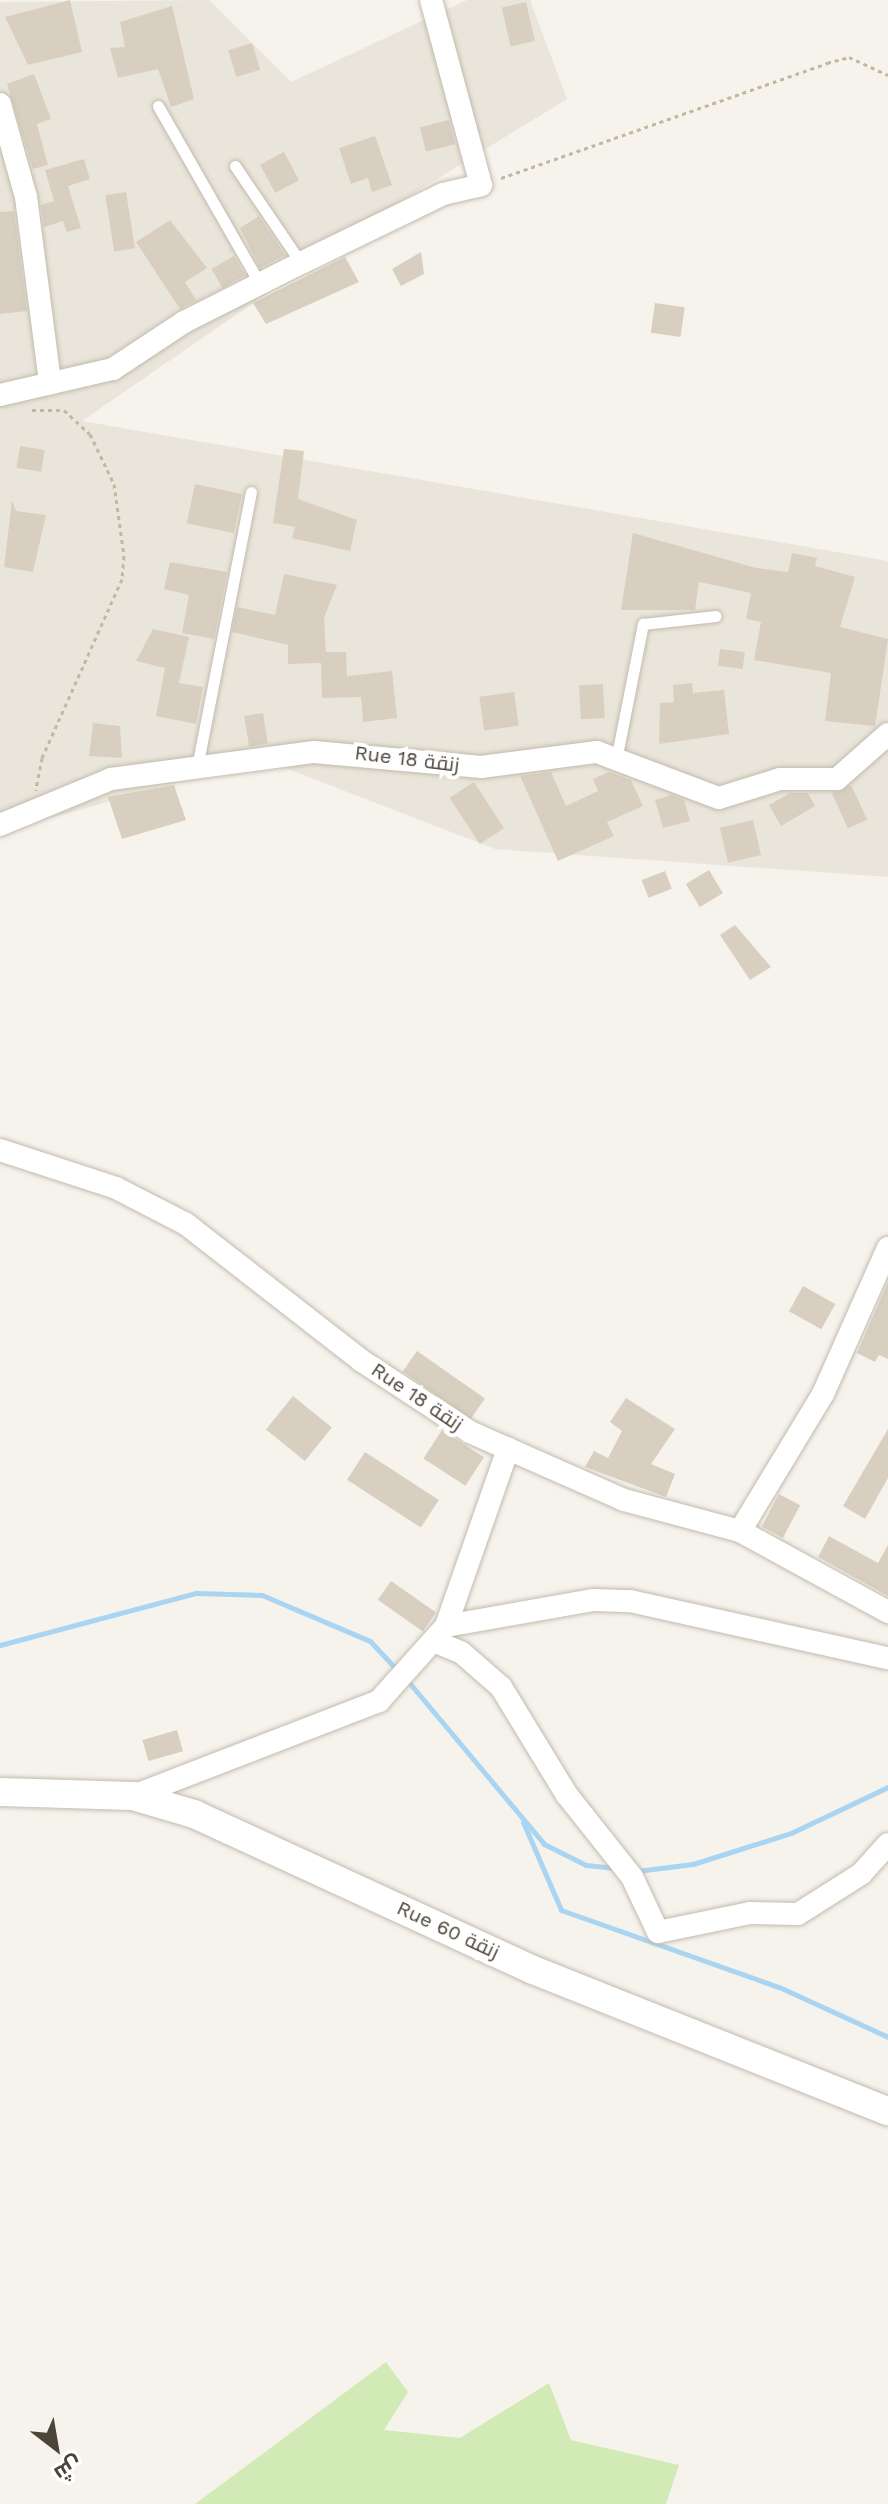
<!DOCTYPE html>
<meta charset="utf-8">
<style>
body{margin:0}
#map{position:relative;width:888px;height:2504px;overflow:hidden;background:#f6f3ec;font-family:"Work Sans",Cairo,sans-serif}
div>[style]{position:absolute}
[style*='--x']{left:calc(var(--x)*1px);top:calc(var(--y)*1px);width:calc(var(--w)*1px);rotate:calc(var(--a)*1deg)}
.residential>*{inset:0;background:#eae5da}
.green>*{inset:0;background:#d2eab5}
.stream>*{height:5px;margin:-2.5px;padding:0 2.5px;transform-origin:2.5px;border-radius:2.5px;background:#a9d4f2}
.building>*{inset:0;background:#d8cfc1;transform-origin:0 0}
.path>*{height:3px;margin-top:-1.5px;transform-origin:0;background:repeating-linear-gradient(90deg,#c4b79f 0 4px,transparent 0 8px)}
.roads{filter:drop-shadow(0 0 2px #c2bbae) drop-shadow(0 0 2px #c2bbae)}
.service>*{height:11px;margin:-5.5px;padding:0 5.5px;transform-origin:5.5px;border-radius:5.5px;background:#fff}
.minor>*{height:22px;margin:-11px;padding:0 11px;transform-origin:11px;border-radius:11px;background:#fff}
.tertiary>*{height:28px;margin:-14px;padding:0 14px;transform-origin:14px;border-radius:14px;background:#fff}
span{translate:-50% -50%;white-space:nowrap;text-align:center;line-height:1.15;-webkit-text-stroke:8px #fff;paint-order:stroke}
.street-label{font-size:20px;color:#4b4439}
.north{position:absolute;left:16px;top:2408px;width:80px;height:80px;-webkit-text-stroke:6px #fff;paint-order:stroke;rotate:149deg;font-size:22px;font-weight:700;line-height:32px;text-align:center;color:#4b4439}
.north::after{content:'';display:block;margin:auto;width:28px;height:36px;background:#4b4439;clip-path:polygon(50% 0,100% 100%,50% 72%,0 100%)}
</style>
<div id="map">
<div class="residential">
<div style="clip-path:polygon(209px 0,291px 82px,467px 0,530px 0,567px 99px,398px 203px,82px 421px,888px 561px,888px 877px,495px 849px,262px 759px,0 832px,0 2px)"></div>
</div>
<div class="green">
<div style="clip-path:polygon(386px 2362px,408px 2392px,384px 2430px,460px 2438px,549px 2383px,571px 2440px,679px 2465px,666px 2504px,195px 2504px)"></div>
</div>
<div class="stream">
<div style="--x:0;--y:1645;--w:203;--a:-14.9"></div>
<div style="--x:196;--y:1593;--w:66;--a:1.7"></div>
<div style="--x:262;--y:1595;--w:117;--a:23.1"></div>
<div style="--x:370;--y:1641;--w:40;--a:47"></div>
<div style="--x:407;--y:1680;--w:214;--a:50.1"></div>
<div style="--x:544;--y:1844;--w:47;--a:26.6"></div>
<div style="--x:586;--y:1865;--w:29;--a:6"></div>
<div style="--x:523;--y:1822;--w:96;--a:66.6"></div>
<div style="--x:561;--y:1910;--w:231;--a:19.5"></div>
<div style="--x:779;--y:1987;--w:120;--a:24.6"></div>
<div style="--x:637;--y:1871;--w:56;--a:-7.1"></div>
<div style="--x:693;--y:1864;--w:103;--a:-17.6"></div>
<div style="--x:791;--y:1833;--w:107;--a:-25.4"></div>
</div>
<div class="building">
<div style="clip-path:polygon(70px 0,82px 52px,28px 65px,5px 17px)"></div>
<div style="left:526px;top:2px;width:40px;height:25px;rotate:77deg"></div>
<div style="clip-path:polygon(172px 6px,194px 99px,171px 107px,158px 69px,118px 78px,110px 48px,125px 47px,120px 22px)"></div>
<div style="left:252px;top:43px;width:28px;height:25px;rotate:73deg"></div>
<div style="clip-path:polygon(34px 74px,51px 119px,37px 124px,48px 165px,33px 169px,7px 84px)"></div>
<div style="left:449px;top:120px;width:25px;height:30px;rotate:76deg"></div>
<div style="clip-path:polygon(375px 136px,392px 185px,372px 192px,368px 178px,351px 184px,339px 148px)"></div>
<div style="left:284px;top:152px;width:32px;height:27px;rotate:62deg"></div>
<div style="clip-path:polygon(84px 159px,90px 179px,68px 186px,81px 228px,67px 232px,63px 221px,44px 227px,41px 205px,54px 201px,45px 170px)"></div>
<div style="left:126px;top:192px;width:57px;height:21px;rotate:81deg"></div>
<div style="clip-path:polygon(14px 211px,27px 311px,0 314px,0 212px)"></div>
<div style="clip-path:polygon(259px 216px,285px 255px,260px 268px,240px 228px)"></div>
<div style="clip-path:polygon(170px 220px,207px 268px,185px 282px,196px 300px,180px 309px,136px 242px)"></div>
<div style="clip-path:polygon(421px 252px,424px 274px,401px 286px,392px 269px)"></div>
<div style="left:234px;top:256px;width:22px;height:26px;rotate:60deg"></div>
<div style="clip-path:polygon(345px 257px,359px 282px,266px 324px,253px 303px)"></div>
<div style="left:655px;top:303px;width:30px;height:30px;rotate:8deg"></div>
<div style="left:20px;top:446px;width:25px;height:22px;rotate:9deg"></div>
<div style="clip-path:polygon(284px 449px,304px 451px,298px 499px,357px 520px,350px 551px,292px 538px,295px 527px,273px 523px)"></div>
<div style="left:195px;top:484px;width:48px;height:40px;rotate:12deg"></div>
<div style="clip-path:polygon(12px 500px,16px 511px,46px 515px,33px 572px,4px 567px)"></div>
<div style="clip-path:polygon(633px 533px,756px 568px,788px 572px,792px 553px,817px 558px,815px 566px,855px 577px,840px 627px,888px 639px,875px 726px,825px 721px,831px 673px,754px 660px,761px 622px,746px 619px,751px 593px,699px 582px,695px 610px,621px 610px)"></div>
<div style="clip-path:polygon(170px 562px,227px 572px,214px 639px,182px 633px,189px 595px,164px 589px)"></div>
<div style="clip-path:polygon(284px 574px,337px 585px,324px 618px,326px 652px,346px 652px,347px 676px,392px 671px,397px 718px,363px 722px,361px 697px,322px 698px,321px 663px,288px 664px,288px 645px,232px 632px,237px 607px,275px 615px)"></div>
<div style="clip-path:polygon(153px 629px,189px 637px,179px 683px,203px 687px,196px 724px,156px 716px,165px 668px,136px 661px)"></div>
<div style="left:720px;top:649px;width:25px;height:17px;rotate:7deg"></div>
<div style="clip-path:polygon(692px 683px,693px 693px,724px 690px,729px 734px,659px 744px,660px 703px,674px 702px,673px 685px)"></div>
<div style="left:603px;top:684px;width:34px;height:24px;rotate:87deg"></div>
<div style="left:514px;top:692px;width:34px;height:35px;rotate:82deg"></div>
<div style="left:263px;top:713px;width:31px;height:19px;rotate:81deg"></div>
<div style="clip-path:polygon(93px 723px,120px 726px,122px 758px,89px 756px)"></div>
<div style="clip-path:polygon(551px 772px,566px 806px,598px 791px,593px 779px,609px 772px,631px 780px,643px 806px,607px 822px,614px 836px,558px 861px,520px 776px)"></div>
<div style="left:474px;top:782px;width:55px;height:29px;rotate:57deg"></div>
<div style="clip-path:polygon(174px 785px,186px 820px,122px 839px,108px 797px)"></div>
<div style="left:851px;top:785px;width:38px;height:21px;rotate:65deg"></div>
<div style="clip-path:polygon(790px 793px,808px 793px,815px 806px,781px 826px,769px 805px)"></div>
<div style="clip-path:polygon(672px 795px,684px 800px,690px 821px,663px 828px,655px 800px)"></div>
<div style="left:753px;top:820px;width:36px;height:34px;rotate:77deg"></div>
<div style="left:709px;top:870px;width:27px;height:27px;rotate:59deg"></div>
<div style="left:665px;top:871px;width:19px;height:25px;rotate:69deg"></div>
<div style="clip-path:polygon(735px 925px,771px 967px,750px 980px,720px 935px)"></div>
<div style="clip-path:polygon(888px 1282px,888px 1359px,879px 1355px,875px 1362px,857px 1353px)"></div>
<div style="left:803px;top:1286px;width:37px;height:29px;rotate:29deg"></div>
<div style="left:417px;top:1351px;width:83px;height:25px;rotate:35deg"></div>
<div style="left:293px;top:1396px;width:50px;height:43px;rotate:39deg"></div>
<div style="clip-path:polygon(626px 1398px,675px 1429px,651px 1464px,675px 1474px,666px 1497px,585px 1467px,594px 1451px,608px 1458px,622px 1431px,610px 1422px)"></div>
<div style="clip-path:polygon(888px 1429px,888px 1478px,865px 1519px,843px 1506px)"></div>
<div style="left:442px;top:1430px;width:50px;height:34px;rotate:33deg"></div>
<div style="left:365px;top:1452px;width:88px;height:33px;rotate:33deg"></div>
<div style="left:779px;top:1494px;width:24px;height:37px;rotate:28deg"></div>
<div style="clip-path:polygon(829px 1536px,878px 1563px,888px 1545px,888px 1596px,818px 1557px)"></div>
<div style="left:391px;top:1581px;width:55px;height:23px;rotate:35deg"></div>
<div style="left:177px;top:1730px;width:22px;height:36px;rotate:74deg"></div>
</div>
<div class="path">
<div style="--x:501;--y:178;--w:346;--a:-19.4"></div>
<div style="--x:827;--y:63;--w:23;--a:-15"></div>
<div style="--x:849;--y:57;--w:43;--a:24.8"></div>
<div style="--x:32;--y:410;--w:32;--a:0"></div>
<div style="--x:64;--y:410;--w:35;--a:43"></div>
<div style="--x:90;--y:434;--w:55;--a:64.4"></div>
<div style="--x:114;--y:484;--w:73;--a:82.1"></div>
<div style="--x:124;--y:556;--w:23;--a:95"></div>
<div style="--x:122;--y:579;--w:196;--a:114.1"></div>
<div style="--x:42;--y:758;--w:33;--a:101"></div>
</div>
<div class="roads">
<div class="service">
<div style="--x:158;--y:106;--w:205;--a:60.2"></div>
<div style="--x:235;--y:166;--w:117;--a:55.8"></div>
<div style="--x:617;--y:755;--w:134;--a:-78.8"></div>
<div style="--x:643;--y:624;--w:73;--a:-6.3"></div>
<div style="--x:198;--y:762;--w:275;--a:-78.9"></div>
</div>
<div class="minor">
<div style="--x:0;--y:104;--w:97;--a:74.4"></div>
<div style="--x:26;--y:197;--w:188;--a:82.6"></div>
<div style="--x:0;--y:395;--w:116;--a:-13"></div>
<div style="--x:113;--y:369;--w:85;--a:-33.5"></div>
<div style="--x:184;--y:322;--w:131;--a:-26.8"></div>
<div style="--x:301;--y:263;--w:158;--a:-25.9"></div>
<div style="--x:443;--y:194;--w:39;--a:-13"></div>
<div style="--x:481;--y:185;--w:192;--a:-105.1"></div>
<div style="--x:0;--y:825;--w:120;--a:-22.5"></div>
<div style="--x:111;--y:779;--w:205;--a:-7.6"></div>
<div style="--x:314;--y:752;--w:168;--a:5.1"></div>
<div style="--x:481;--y:767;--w:117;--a:-7.4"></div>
<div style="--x:597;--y:752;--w:130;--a:20.7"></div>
<div style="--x:719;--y:798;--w:64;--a:-17.3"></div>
<div style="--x:780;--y:779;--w:57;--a:0"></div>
<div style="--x:837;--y:779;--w:68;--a:-41.4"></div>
<div style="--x:0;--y:1150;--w:122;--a:18.1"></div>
<div style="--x:116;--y:1188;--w:79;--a:27.2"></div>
<div style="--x:186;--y:1224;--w:223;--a:37.9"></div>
<div style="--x:362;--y:1361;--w:129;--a:33.3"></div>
<div style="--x:470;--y:1432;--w:168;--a:23.8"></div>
<div style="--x:624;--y:1500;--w:120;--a:15"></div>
<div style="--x:740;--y:1531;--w:169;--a:28.7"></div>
<div style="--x:740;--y:1531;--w:160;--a:-58.8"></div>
<div style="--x:823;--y:1394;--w:160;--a:-66"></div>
<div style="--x:446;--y:1626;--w:150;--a:-10"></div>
<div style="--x:594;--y:1600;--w:36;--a:2"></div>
<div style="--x:630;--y:1601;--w:264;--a:12.5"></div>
<div style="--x:434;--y:1641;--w:30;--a:23"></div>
<div style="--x:462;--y:1653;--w:52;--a:41.1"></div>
<div style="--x:501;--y:1687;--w:127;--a:58.6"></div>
<div style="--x:567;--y:1795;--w:105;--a:51.6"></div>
<div style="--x:632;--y:1877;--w:61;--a:64.7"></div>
<div style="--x:658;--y:1932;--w:94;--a:-11.7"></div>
<div style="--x:750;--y:1913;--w:48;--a:1.2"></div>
<div style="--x:798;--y:1914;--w:75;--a:-32.4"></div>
<div style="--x:861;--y:1874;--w:40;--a:-48"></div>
<div style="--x:133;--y:1796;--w:264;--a:-21.1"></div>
<div style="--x:379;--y:1701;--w:101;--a:-48.2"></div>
<div style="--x:446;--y:1626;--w:188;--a:-70.7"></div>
</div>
<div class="tertiary">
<div style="--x:0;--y:1792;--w:133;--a:1.7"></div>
<div style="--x:133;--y:1796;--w:64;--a:16.4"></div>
<div style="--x:194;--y:1814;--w:373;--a:24.7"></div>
<div style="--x:533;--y:1970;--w:382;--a:21.7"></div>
</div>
</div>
<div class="street-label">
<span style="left:407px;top:759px;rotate:7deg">Rue 18 زنقة</span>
<span style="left:417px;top:1397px;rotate:34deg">Rue 18 زنقة</span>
<span style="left:448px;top:1930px;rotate:25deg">Rue 60 زنقة</span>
</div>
<div class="north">ش</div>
</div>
